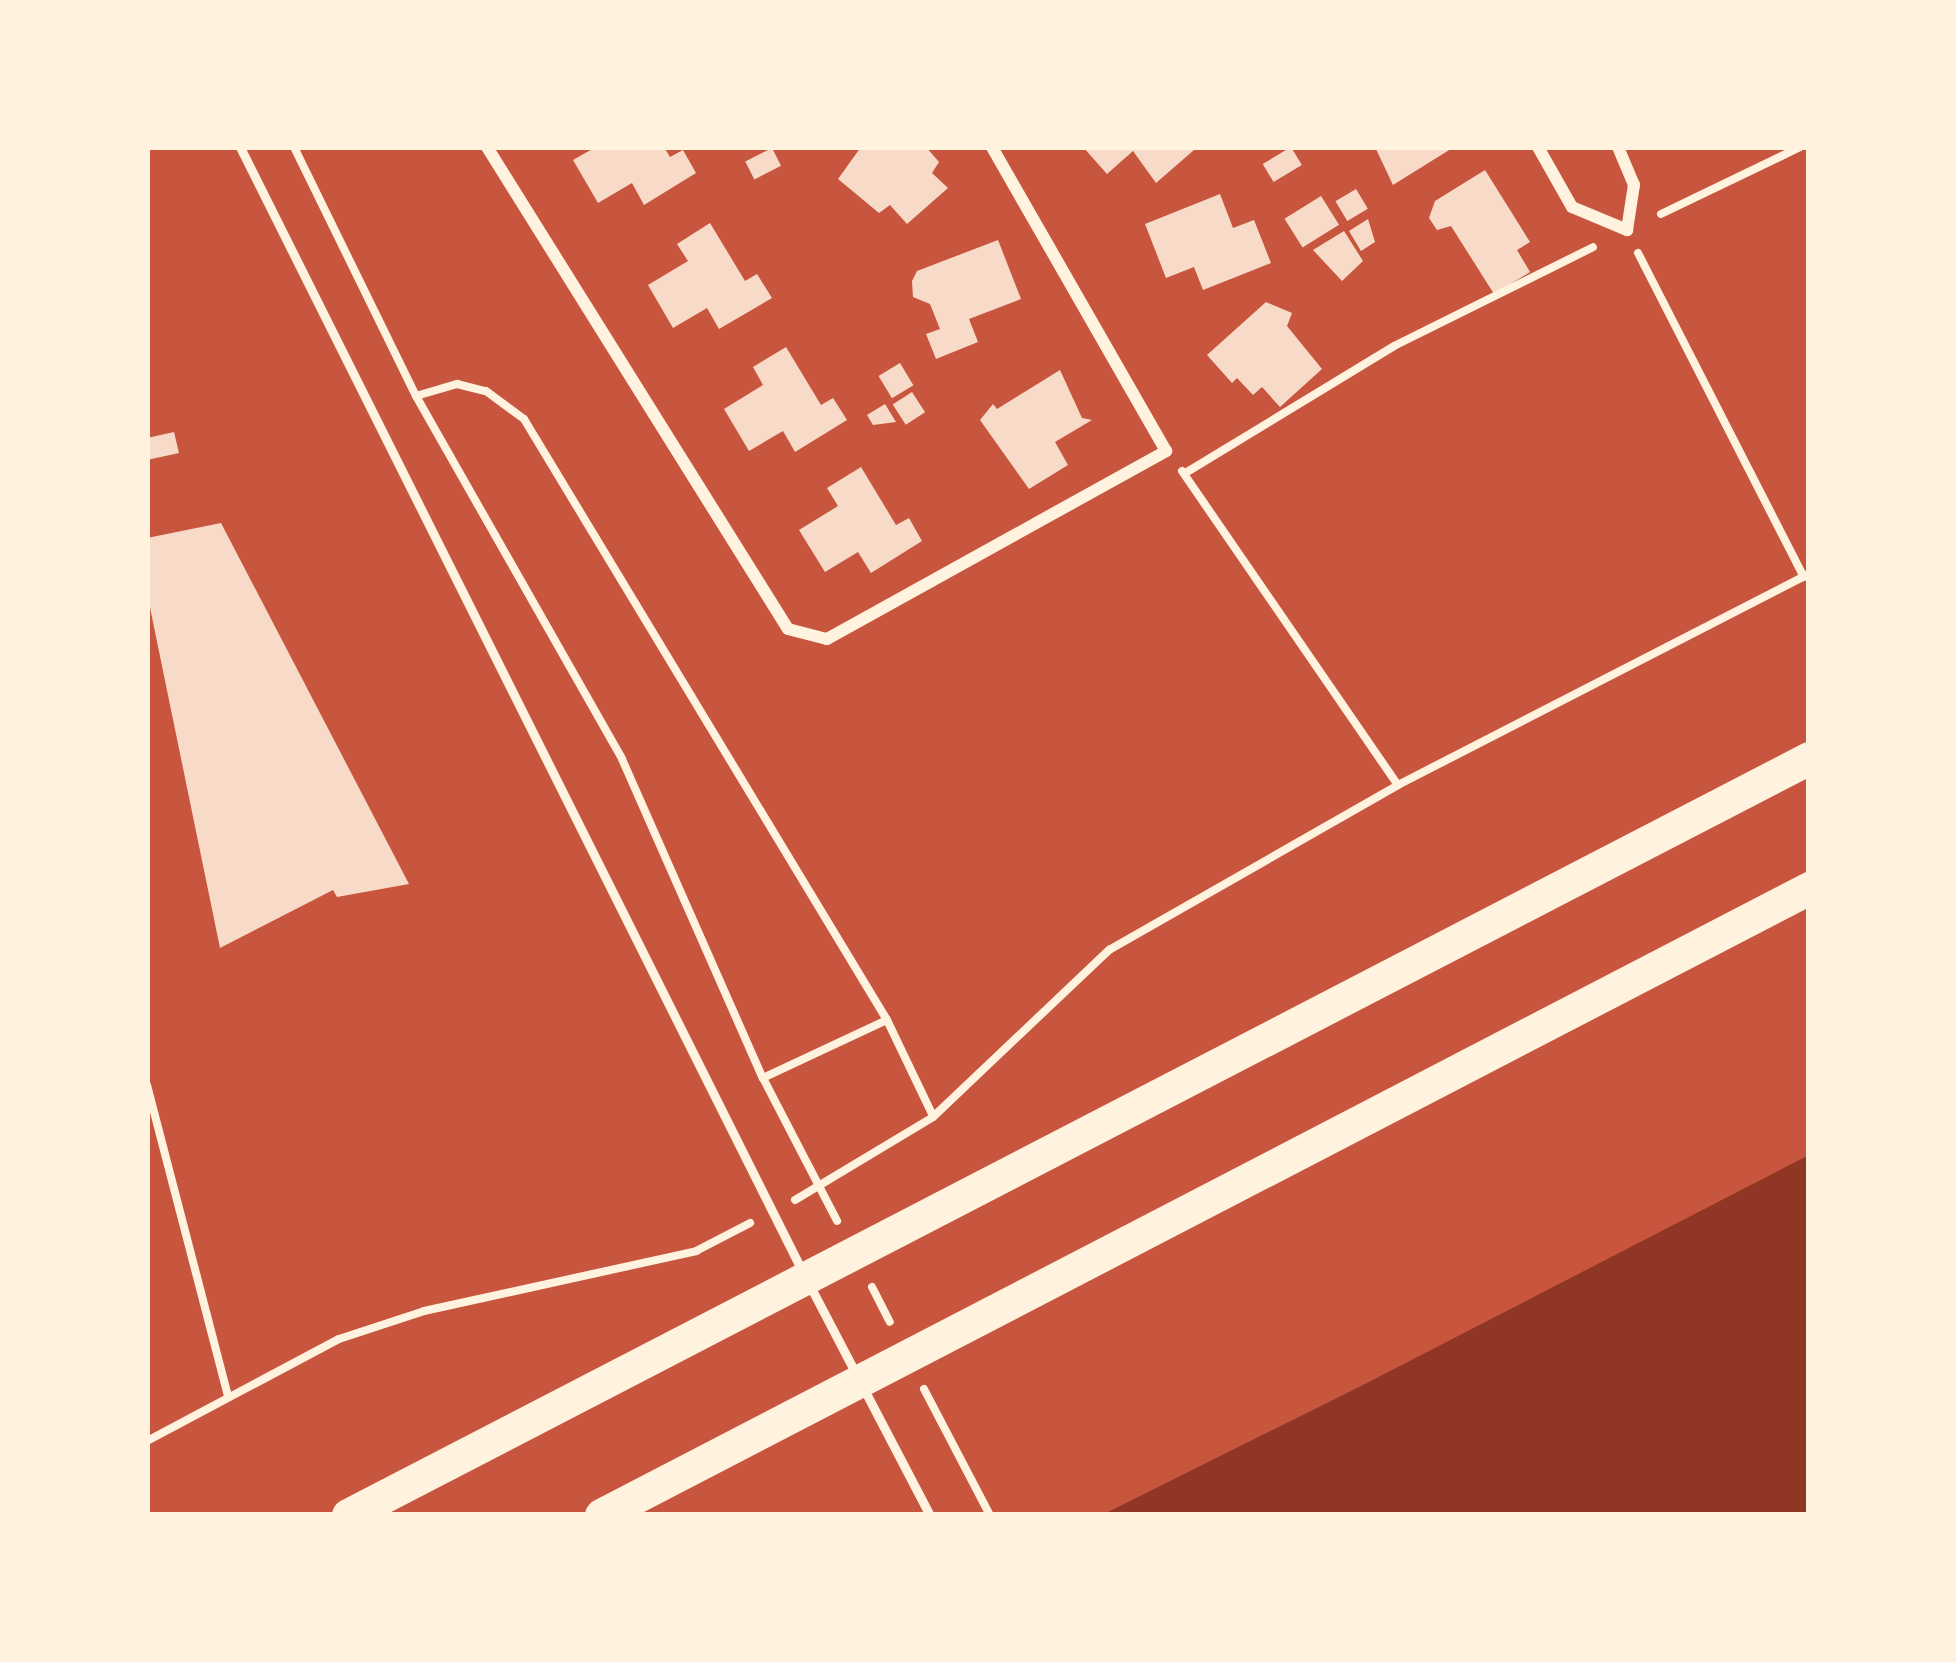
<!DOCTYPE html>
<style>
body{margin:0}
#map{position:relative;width:1956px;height:1662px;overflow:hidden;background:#c8553d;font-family:"Titillium Web",sans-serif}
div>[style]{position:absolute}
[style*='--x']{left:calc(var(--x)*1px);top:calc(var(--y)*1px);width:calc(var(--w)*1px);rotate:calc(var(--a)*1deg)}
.water>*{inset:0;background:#8f3625}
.building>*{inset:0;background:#f7dbc8;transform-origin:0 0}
.path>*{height:8px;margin:-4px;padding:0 4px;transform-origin:4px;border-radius:4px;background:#fff3e0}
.service>*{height:9px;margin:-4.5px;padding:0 4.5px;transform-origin:4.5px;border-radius:4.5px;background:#fff3e0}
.minor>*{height:12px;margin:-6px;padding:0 6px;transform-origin:6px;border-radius:6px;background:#fff3e0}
.trunk>*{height:33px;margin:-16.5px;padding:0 16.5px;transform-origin:16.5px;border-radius:16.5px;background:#fff3e0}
span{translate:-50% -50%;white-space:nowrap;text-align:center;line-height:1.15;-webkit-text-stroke:9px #fff3e0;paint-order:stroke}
.frame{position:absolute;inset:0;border:150px solid #fff3e0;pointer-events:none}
</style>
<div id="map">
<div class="water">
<div style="clip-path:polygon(1809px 1155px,1809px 1515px,1102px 1515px,1363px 1385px)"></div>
</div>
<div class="building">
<div style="clip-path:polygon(596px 147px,664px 147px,670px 157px,683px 150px,696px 173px,644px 205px,632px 183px,598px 203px,573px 160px)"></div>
<div style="clip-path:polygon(861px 147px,926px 147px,939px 162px,932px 173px,948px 188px,907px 224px,890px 205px,879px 213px,838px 179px)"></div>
<div style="clip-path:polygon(1083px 147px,1191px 147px,1194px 150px,1156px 183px,1133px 151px,1107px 174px)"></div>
<div style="left:1291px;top:147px;width:21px;height:33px;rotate:59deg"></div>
<div style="clip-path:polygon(1375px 147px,1454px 147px,1393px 185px)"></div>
<div style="left:772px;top:148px;width:20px;height:30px;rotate:63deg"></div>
<div style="clip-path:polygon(1485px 170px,1530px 242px,1517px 250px,1530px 272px,1494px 294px,1451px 226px,1437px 230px,1429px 218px,1435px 201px)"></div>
<div style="left:1356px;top:189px;width:23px;height:24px;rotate:59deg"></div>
<div style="clip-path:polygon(1220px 194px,1233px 228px,1254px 220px,1271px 263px,1203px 290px,1194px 267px,1166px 278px,1145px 224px)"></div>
<div style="left:1321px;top:196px;width:34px;height:43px;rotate:58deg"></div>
<div style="clip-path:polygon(1368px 219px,1375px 242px,1361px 251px,1349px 231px)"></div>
<div style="clip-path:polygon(710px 223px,745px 281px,757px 274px,772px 298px,719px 329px,707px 308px,673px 328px,648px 285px,688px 261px,677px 244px)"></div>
<div style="clip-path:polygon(1344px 231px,1363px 261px,1342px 281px,1313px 250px)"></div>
<div style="clip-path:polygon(998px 240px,1021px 299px,969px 319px,978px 342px,936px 359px,926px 334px,940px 329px,930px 304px,913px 297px,912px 281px,917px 271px)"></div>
<div style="clip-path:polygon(1266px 302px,1292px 313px,1287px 326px,1322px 369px,1280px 407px,1262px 387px,1253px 395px,1237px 378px,1232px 383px,1207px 355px)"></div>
<div style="clip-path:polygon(786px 347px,821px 405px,833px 398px,847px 420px,795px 452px,783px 431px,749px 451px,724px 409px,763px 385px,753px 367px)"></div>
<div style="left:900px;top:363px;width:26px;height:25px;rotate:59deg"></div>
<div style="clip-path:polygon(1060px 370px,1082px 418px,1092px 420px,1055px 442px,1068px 465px,1029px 489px,980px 420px,993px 404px,997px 409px)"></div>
<div style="left:912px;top:392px;width:24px;height:23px;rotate:57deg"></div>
<div style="clip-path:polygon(885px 404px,896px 422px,873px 425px,867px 415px)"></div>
<div style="clip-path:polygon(174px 432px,179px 453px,147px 460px,147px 438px)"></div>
<div style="clip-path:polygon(861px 467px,896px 525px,909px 518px,922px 541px,871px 573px,858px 552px,825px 572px,799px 530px,838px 506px,827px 488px)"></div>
<div style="clip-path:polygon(221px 523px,409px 884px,337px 897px,333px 890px,220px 948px,147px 593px,147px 538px)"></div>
</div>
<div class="path">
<div style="--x:294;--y:147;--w:277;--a:63.9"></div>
<div style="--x:416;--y:396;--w:417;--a:60.4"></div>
<div style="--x:622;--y:759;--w:349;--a:66.2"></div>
<div style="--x:763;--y:1078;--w:161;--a:62.6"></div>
<div style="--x:1661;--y:214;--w:154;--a:-25.7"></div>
<div style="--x:1638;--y:253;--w:364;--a:62.9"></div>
<div style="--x:416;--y:396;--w:43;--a:-16.3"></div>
<div style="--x:457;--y:384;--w:30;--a:14"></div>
<div style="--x:486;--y:391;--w:47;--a:36.4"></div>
<div style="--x:524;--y:419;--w:702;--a:58.87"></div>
<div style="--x:887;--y:1020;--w:106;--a:64.4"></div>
<div style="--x:1182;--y:471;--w:381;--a:55.5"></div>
<div style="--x:1187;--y:472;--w:242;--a:-31.3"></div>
<div style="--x:1394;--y:346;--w:222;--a:-26.4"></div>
<div style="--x:763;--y:1078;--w:137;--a:-25.1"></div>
<div style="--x:147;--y:1085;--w:320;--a:75.4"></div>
<div style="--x:795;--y:1200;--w:161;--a:-31"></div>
<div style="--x:933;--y:1117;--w:243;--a:-43.5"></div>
<div style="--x:1109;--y:950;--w:333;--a:-29.7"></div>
<div style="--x:1398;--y:785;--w:462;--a:-27.2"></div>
<div style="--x:872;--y:1287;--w:39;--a:63"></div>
<div style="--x:924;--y:1389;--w:142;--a:62.4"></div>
<div style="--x:147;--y:1441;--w:217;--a:-28"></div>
<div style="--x:339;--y:1339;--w:89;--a:-18.2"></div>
<div style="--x:424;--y:1311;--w:279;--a:-12.4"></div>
<div style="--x:696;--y:1251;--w:61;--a:-27.4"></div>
</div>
<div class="service">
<div style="--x:240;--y:147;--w:1254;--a:63.43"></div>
<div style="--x:809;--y:1284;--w:261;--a:62.4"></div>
</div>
<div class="minor">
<div style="--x:487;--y:147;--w:568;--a:58.02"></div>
<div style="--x:788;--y:629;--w:40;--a:14.4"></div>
<div style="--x:827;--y:639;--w:388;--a:-29"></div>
<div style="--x:1166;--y:451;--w:350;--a:-119.8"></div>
<div style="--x:1538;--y:147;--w:69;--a:60.5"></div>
<div style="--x:1572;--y:207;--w:60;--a:22.7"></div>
<div style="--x:1627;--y:230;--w:46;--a:-81.2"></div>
<div style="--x:1634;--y:185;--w:41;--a:-112.8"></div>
</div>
<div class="trunk">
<div style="--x:348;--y:1515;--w:1645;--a:-27.39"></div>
<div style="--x:601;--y:1515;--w:1361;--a:-27.43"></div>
</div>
<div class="frame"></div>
</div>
